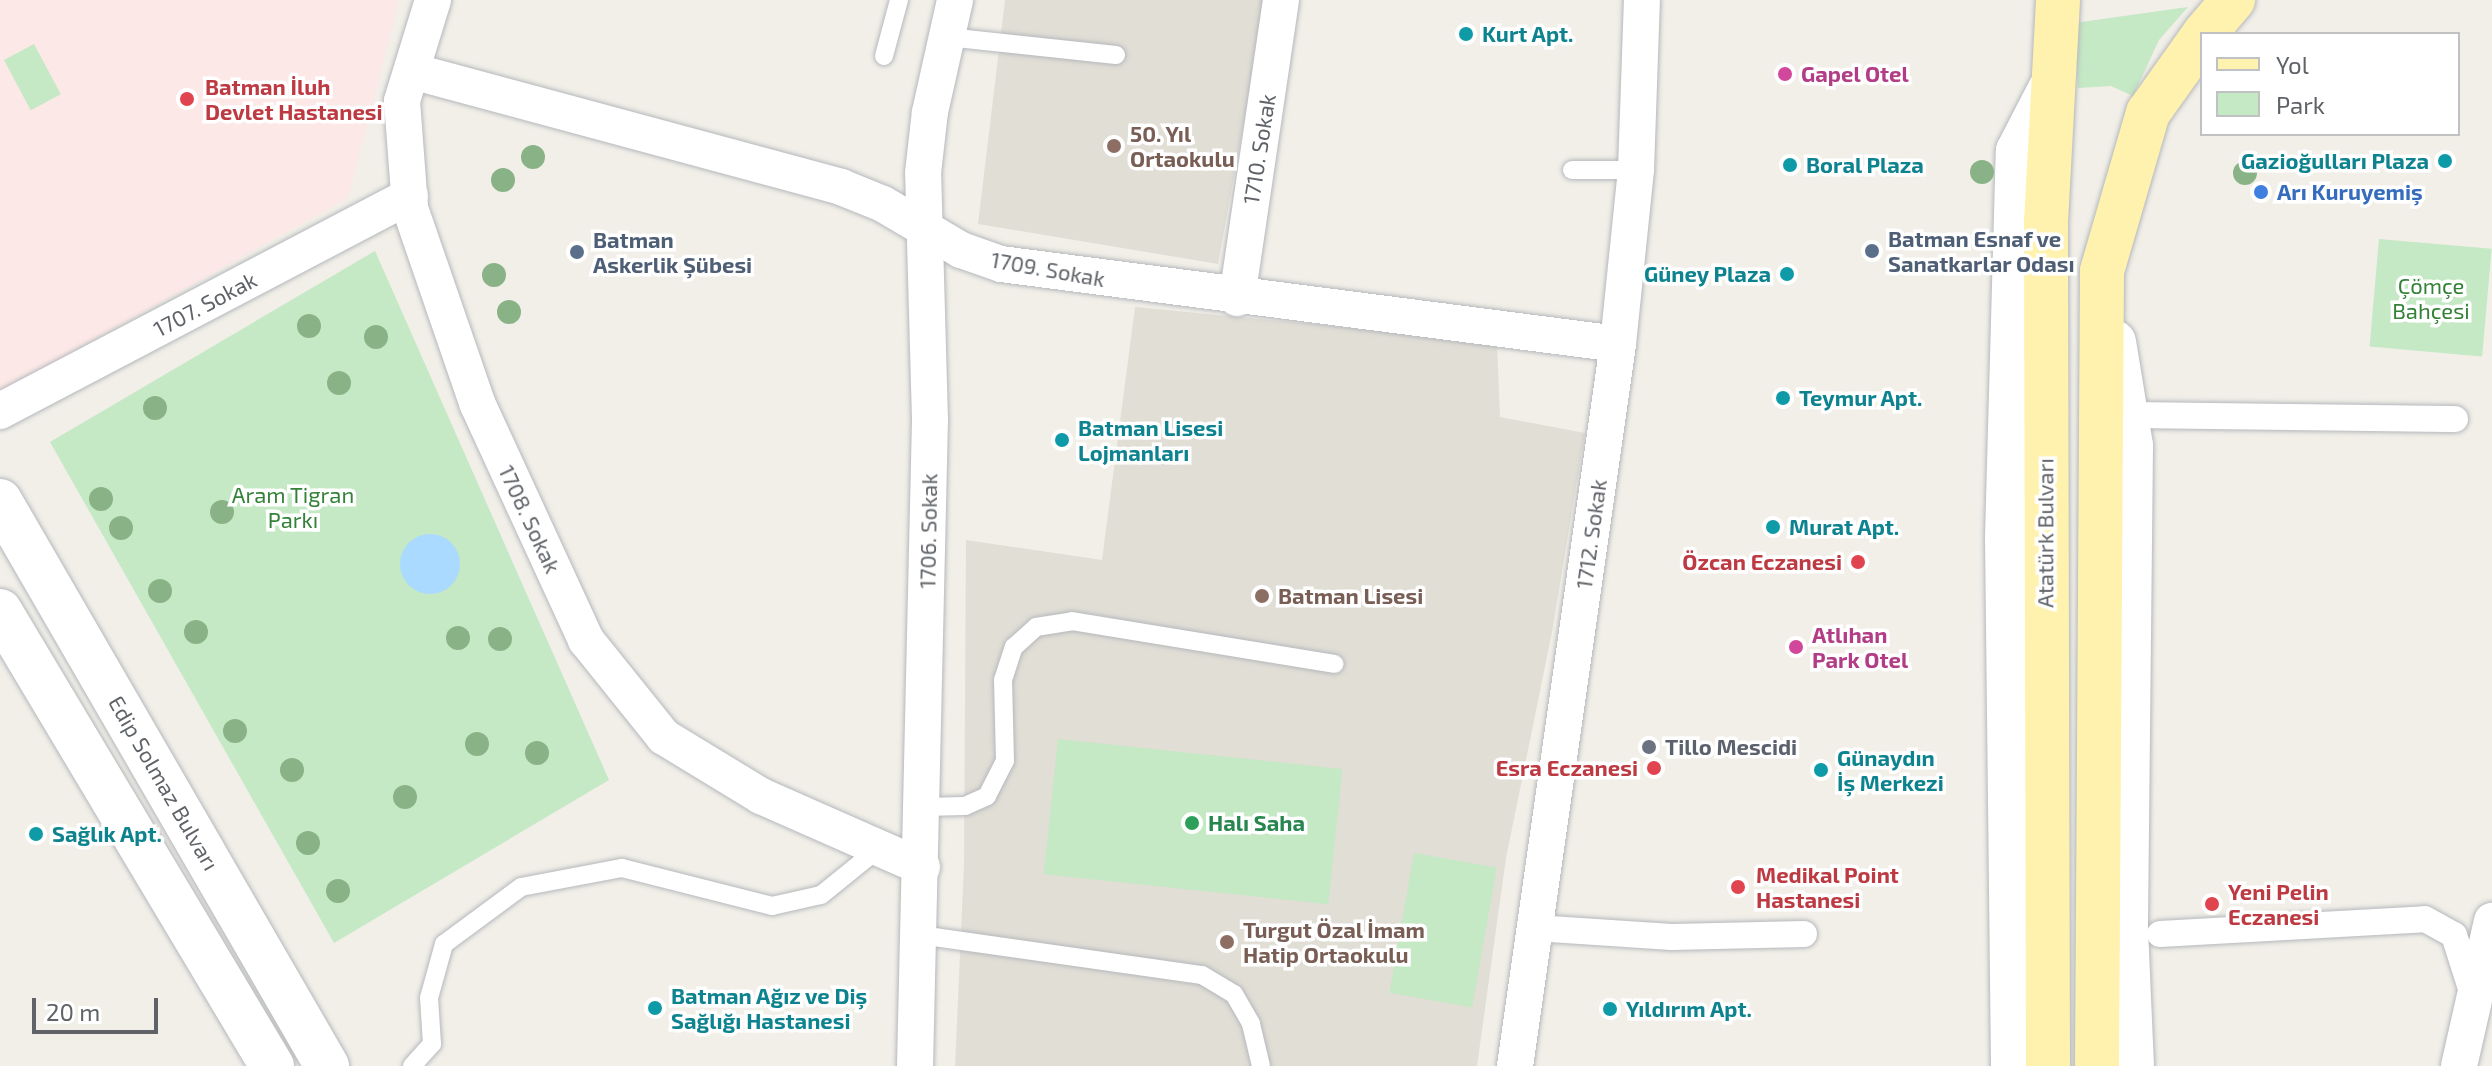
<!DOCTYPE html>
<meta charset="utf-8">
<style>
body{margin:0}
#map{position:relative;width:2492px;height:1066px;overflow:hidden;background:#f1efe8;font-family:"Exo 2",sans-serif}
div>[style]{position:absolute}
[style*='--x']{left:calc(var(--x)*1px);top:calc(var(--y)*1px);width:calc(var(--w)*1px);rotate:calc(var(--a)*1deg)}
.education>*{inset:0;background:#e1ded6}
.medical>*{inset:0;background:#fce8e6}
.green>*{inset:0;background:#c5e8c5;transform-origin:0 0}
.water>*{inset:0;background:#aadaff}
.round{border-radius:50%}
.roads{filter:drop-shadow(0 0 2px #b5b8bc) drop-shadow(0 0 2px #b5b8bc)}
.service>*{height:18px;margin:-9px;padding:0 9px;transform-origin:9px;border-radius:9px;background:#fff}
.pedestrian>*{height:26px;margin:-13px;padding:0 13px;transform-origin:13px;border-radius:13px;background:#fff}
.minor>*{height:36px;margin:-18px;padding:0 18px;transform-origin:18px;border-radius:18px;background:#fff}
.tertiary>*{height:44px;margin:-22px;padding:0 22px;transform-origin:22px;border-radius:22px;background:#fff}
.secondary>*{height:44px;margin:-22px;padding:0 22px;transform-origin:22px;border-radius:22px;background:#fff}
.primary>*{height:44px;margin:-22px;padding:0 22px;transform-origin:22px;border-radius:22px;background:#fff2af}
.trees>*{width:24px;height:24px;margin:-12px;border-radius:50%;background:#89b387}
.dots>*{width:22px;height:22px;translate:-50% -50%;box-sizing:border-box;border:4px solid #fff;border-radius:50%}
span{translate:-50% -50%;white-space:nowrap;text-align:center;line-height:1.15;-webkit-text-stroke:7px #fff;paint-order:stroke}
.culture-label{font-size:22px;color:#0d838f;font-weight:700}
.left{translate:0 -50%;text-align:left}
.right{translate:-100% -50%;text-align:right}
.hotel-label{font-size:22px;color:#b23c85;font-weight:700}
.health-label{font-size:22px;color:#be3a42;font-weight:700}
.education-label{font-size:22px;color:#785e54;font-weight:700}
.street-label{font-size:22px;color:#5f6368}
.shop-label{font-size:22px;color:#366cbe;font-weight:700}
.service-label{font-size:22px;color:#4e5e75;font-weight:700}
.park-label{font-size:22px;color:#348238}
.worship-label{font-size:22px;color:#5b616d;font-weight:700}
.leisure-label{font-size:22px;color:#27864d;font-weight:700}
.legend{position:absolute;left:2200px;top:32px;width:260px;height:104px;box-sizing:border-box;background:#fff;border:2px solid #bfc1c3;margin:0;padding:10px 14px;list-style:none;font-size:24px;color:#5f6368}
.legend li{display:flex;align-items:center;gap:16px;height:40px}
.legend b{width:40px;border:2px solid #bfc1c3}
.scale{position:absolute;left:32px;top:998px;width:126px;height:36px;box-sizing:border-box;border:4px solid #5f6368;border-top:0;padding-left:10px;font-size:24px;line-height:28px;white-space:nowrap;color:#5f6368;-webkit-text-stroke:6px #fff;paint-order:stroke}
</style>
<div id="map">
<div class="education">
<div style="clip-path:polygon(1005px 0,1266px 0,1218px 264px,978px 224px)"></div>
<div style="clip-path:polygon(1135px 307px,1497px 342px,1500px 417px,1585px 433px,1552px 632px,1506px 858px,1477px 1066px,955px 1066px,964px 865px,966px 540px,1102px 560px)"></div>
</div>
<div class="medical">
<div style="clip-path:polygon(0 0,399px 0,348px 198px,0 392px)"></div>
</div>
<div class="green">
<div style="clip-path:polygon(2188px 7px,2159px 40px,2133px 96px,2111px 86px,2078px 88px,2074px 23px)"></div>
<div style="left:34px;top:44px;width:57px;height:34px;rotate:62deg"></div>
<div style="left:2379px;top:239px;width:113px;height:108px;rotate:5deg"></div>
<div style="clip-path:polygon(375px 251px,609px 780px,334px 943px,50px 442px)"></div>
<div style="left:1058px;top:739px;width:286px;height:136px;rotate:6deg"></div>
<div style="left:1414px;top:853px;width:84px;height:142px;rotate:10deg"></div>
</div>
<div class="water">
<div class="round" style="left:400px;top:534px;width:60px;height:60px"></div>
</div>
<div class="roads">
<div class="service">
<div style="--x:947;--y:37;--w:170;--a:6.1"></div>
<div style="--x:884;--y:56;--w:58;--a:-75"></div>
<div style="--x:1572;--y:170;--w:64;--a:0"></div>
<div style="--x:923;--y:807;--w:42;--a:-1.4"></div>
<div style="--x:965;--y:806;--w:24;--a:-24"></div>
<div style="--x:987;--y:796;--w:39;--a:-63"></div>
<div style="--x:1005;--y:761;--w:81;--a:-91.4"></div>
<div style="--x:1003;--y:680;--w:35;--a:-72"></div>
<div style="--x:1014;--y:647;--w:30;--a:-42"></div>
<div style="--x:1036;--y:627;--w:36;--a:-9"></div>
<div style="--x:1072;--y:621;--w:266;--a:9.3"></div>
<div style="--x:920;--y:935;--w:285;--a:8.1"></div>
<div style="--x:1202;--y:975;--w:37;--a:31"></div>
<div style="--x:1234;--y:994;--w:34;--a:60"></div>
<div style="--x:1251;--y:1024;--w:43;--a:76.6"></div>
<div style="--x:412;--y:1066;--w:30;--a:-48"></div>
<div style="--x:432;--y:1044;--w:46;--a:-93.7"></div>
<div style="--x:429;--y:998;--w:56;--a:-74.5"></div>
<div style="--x:444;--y:944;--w:96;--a:-36.5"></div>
<div style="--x:521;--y:887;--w:103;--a:-10.7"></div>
<div style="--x:622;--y:868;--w:155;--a:14.2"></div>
<div style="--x:772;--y:906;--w:50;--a:-12.7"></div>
<div style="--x:821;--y:895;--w:75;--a:-39"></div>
</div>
<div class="pedestrian">
<div style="--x:2126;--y:415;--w:329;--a:0.7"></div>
<div style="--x:1535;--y:928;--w:137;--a:3.8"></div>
<div style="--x:1672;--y:937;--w:132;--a:-1.3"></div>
<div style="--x:2160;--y:934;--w:265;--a:-3.2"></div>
<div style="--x:2425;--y:919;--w:33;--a:29"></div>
<div style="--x:2454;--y:935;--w:66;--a:72.4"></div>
</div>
<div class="minor">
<div style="--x:433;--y:0;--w:106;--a:107.1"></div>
<div style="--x:402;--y:101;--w:107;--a:85.7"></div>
<div style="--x:410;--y:208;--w:208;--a:71"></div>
<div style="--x:478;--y:405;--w:259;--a:65.3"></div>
<div style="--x:586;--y:640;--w:124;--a:51.2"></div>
<div style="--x:664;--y:737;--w:114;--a:31.3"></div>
<div style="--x:761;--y:796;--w:176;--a:23.8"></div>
<div style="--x:412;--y:71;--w:444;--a:15.1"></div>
<div style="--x:841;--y:187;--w:45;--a:22"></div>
<div style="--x:883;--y:204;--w:91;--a:30.5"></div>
<div style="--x:961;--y:250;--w:42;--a:19.3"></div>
<div style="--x:1001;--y:264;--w:622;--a:7.39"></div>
<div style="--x:1237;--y:298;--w:301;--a:-81.6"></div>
<div style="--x:0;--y:411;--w:463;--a:-27.7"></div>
<div style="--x:915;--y:1066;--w:646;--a:-88.67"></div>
<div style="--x:930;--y:420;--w:247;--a:-91.6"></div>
<div style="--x:923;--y:173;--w:61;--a:-83.5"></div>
<div style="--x:930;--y:112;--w:115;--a:-77.4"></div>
<div style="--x:1515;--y:1066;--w:729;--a:-81.88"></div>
<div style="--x:1618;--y:344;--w:175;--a:-84.1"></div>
<div style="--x:1636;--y:170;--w:170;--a:-88"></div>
<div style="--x:2459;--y:1066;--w:149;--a:-77.2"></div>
</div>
<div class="tertiary">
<div style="--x:2114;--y:342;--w:105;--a:80.7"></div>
<div style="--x:2131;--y:446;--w:483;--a:90.6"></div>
<div style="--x:2126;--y:929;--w:137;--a:87.5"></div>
<div style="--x:2013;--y:1066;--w:530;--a:-90.65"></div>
<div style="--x:2007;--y:536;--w:385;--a:-88.4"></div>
<div style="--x:2018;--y:151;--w:68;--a:-62.7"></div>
</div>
<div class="secondary">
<div style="--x:0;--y:501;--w:653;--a:59.94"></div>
<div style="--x:0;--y:611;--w:530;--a:59.13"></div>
</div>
<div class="primary">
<div style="--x:2204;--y:34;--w:45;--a:-49.5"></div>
<div style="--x:2048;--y:1066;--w:844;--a:-90.14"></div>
<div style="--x:2046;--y:222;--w:222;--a:-86.9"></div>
<div style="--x:2097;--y:1066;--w:795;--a:-89.64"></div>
<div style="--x:2102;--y:271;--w:165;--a:-73.8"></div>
<div style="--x:2148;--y:113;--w:93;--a:-54.6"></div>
</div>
</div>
<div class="trees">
<div style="left:533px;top:157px"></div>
<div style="left:1982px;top:172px"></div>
<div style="left:2245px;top:173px"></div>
<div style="left:503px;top:180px"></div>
<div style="left:494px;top:275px"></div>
<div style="left:509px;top:312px"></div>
<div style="left:309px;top:326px"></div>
<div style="left:376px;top:337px"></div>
<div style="left:339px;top:383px"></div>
<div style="left:155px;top:408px"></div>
<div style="left:101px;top:499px"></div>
<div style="left:222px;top:512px"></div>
<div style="left:121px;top:528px"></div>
<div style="left:160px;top:591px"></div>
<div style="left:196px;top:632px"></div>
<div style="left:458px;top:638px"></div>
<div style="left:500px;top:639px"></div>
<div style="left:235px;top:731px"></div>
<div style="left:477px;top:744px"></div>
<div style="left:537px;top:753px"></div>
<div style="left:292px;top:770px"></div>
<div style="left:405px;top:797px"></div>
<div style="left:308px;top:843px"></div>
<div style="left:338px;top:891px"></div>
</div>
<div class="dots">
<div style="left:1466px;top:34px;background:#0f9aa8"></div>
<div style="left:1785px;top:74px;background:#d1479c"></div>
<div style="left:187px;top:99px;background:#e0444e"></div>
<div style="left:1114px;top:146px;background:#8d6e63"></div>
<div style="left:2445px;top:161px;background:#0f9aa8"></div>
<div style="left:1790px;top:165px;background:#0f9aa8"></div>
<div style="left:2261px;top:192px;background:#3f7fe0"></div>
<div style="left:1872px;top:251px;background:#5c6f8a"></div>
<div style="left:577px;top:252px;background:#5c6f8a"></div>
<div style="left:1787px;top:274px;background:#0f9aa8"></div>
<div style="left:1783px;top:398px;background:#0f9aa8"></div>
<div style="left:1062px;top:440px;background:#0f9aa8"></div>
<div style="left:1773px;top:527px;background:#0f9aa8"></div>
<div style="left:1858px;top:562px;background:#e0444e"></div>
<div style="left:1262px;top:596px;background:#8d6e63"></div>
<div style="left:1796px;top:647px;background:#d1479c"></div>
<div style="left:1649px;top:747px;background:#6b7280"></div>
<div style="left:1654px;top:768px;background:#e0444e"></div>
<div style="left:1821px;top:770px;background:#0f9aa8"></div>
<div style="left:1192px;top:823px;background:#2e9e5b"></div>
<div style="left:36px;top:834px;background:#0f9aa8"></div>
<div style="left:1738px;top:887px;background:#e0444e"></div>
<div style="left:2212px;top:904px;background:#e0444e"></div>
<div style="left:1227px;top:942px;background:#8d6e63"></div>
<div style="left:655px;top:1008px;background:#0f9aa8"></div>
<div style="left:1610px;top:1009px;background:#0f9aa8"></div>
</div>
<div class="culture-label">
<span class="left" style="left:1482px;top:34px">Kurt Apt.</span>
<span class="right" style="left:2429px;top:161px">Gazioğulları Plaza</span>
<span class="left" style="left:1806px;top:165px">Boral Plaza</span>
<span class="right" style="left:1771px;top:274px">Güney Plaza</span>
<span class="left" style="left:1799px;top:398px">Teymur Apt.</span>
<span class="left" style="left:1078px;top:440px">Batman Lisesi<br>Lojmanları</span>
<span class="left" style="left:1789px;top:527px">Murat Apt.</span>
<span class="left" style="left:1837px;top:770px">Günaydın<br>İş Merkezi</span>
<span class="left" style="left:52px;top:834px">Sağlık Apt.</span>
<span class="left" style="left:671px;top:1008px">Batman Ağız ve Diş<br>Sağlığı Hastanesi</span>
<span class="left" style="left:1626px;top:1009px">Yıldırım Apt.</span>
</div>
<div class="hotel-label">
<span class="left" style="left:1801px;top:74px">Gapel Otel</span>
<span class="left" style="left:1812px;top:647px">Atlıhan<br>Park Otel</span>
</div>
<div class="health-label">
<span class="left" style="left:205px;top:99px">Batman İluh<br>Devlet Hastanesi</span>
<span class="right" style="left:1842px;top:562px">Özcan Eczanesi</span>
<span class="right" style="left:1638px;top:768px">Esra Eczanesi</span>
<span class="left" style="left:1756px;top:887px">Medikal Point<br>Hastanesi</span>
<span class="left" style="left:2228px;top:904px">Yeni Pelin<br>Eczanesi</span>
</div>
<div class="education-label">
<span class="left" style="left:1130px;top:146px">50. Yıl<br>Ortaokulu</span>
<span class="left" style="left:1278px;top:596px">Batman Lisesi</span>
<span class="left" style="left:1243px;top:942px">Turgut Özal İmam<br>Hatip Ortaokulu</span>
</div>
<div class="street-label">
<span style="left:1259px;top:149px;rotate:-81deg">1710. Sokak</span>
<span style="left:1048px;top:269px;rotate:10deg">1709. Sokak</span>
<span style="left:205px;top:304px;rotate:-28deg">1707. Sokak</span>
<span style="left:530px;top:519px;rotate:65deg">1708. Sokak</span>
<span style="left:928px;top:531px;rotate:-89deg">1706. Sokak</span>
<span style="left:2045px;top:533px;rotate:-90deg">Atatürk Bulvarı</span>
<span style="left:1591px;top:534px;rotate:-82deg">1712. Sokak</span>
<span style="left:164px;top:783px;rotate:60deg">Edip Solmaz Bulvarı</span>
</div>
<div class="shop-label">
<span class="left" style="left:2277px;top:192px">Arı Kuruyemiş</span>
</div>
<div class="service-label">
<span class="left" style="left:1888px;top:251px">Batman Esnaf ve<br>Sanatkarlar Odası</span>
<span class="left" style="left:593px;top:252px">Batman<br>Askerlik Şübesi</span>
</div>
<div class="park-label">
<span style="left:2431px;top:298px">Çömçe<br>Bahçesi</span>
<span style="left:293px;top:507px">Aram Tigran<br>Parkı</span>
</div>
<div class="worship-label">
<span class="left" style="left:1665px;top:747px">Tillo Mescidi</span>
</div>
<div class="leisure-label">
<span class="left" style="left:1208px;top:823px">Halı Saha</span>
</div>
<ul class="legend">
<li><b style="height:10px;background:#fff2af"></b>Yol</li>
<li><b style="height:22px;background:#c5e8c5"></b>Park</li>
</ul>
<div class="scale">20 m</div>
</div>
